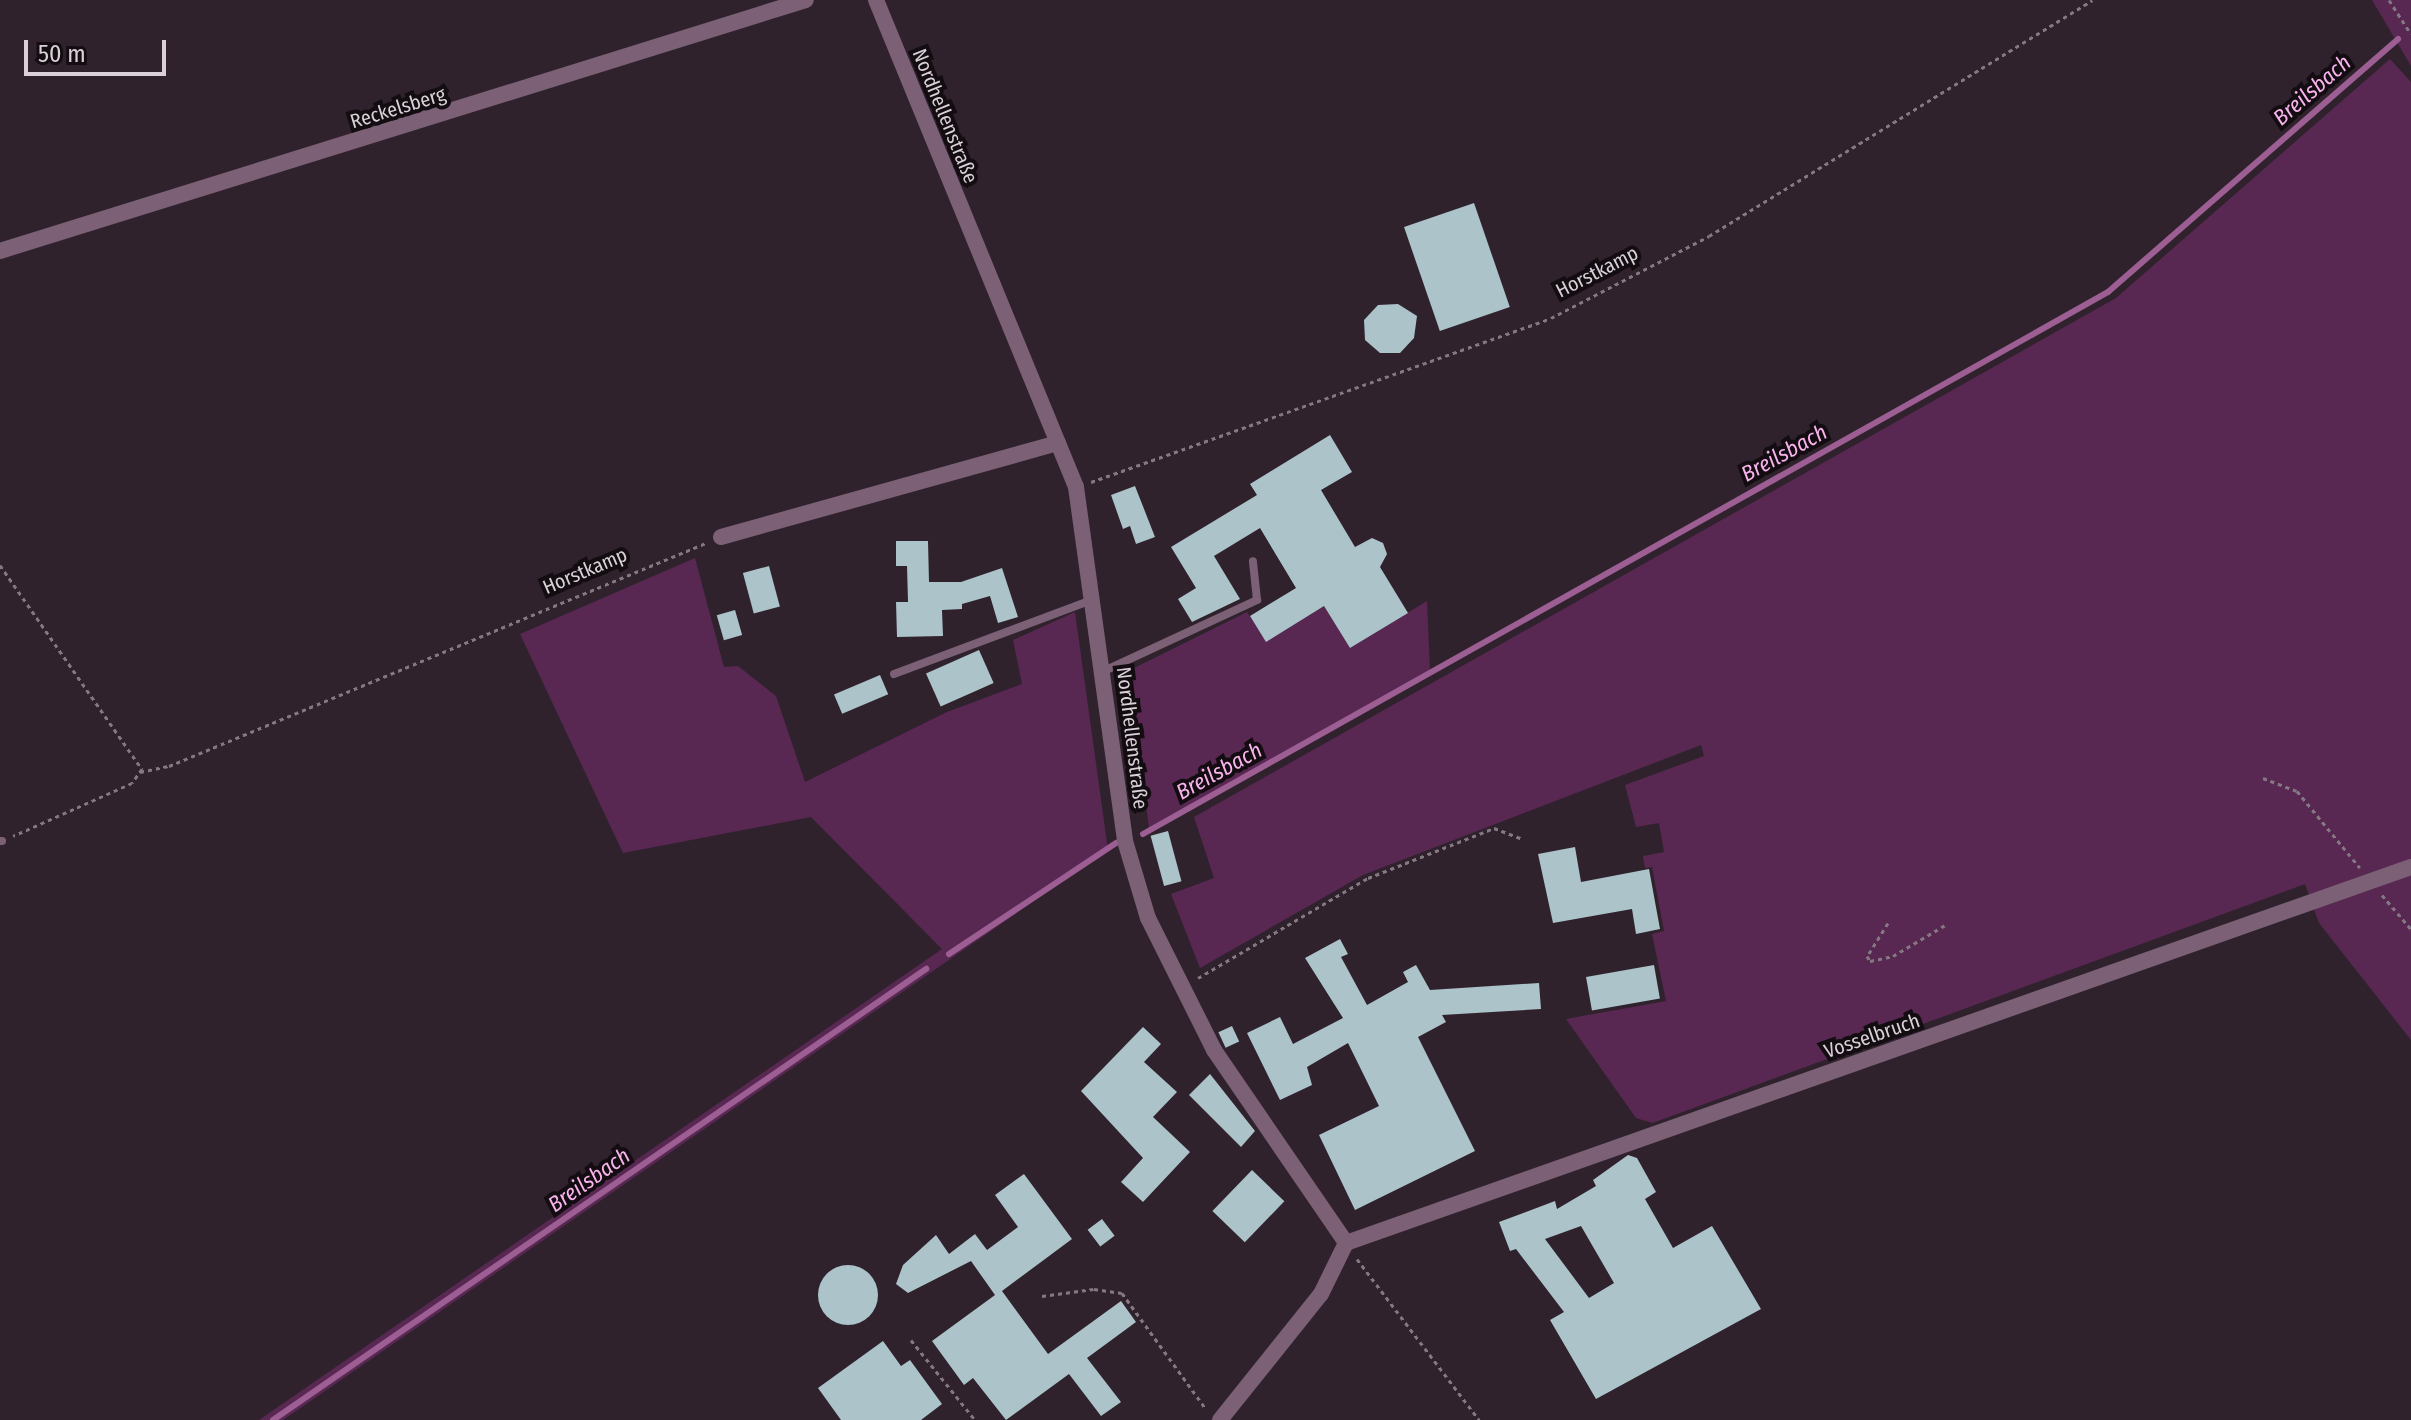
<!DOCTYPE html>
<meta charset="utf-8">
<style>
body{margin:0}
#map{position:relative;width:2411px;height:1420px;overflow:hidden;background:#2f222d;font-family:"Fira Sans Condensed",sans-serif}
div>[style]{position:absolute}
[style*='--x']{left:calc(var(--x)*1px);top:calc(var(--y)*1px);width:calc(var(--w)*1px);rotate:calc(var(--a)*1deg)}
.green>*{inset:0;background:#582852}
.stream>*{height:6px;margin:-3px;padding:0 3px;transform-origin:3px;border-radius:3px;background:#9c5e93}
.building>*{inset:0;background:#abc3c9;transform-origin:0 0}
.round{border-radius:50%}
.path>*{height:3px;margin-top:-1.5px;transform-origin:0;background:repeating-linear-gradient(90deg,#847982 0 4px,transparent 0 8px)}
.service>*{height:8px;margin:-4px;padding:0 4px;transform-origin:4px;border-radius:4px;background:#7b6076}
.minor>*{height:16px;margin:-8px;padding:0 8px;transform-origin:8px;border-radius:8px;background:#7b6076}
span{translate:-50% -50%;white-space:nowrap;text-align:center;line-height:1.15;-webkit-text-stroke:8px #130d12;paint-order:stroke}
.street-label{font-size:20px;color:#dad1d8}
.water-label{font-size:22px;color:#f9b3ed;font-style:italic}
.scale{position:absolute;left:24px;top:40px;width:142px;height:36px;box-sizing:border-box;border:4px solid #dad1d8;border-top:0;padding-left:10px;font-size:24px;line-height:28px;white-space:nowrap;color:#dad1d8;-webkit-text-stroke:6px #130d12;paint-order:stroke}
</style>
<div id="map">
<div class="green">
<div style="clip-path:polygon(2372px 0,2411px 0,2411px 66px)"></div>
<div style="clip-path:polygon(2390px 59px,2411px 82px,2411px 1040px,2319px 923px,2305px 884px,1680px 1113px,1652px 1123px,1636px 1118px,1566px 1019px,1666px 1001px,1652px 934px,1664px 931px,1652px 867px,1645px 868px,1643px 856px,1664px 852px,1659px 823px,1636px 827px,1625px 785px,1704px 756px,1701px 745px,1363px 875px,1200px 968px,1171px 894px,1214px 878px,1194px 817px,2116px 298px)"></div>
<div style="clip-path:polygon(695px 558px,724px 667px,738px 666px,776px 696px,805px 782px,947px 712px,1022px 684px,1013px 640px,1075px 612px,1108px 850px,283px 1420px,259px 1420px,942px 949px,811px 817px,623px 853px,520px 634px)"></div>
<div style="clip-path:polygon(1427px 601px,1430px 670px,1149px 828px,1128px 671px,1247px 612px,1266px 641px,1324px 606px,1350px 648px)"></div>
</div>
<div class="stream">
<div style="--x:1143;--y:834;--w:1107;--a:-29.32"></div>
<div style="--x:2108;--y:292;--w:385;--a:-41.1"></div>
<div style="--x:949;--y:954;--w:201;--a:-33.6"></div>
<div style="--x:273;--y:1420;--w:794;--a:-34.63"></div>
</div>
<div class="building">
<div style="left:1474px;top:203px;width:110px;height:74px;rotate:71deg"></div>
<div style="clip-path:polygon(1398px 304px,1417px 316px,1414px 338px,1400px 353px,1380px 353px,1365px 340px,1364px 320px,1378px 305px)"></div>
<div style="clip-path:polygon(1330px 435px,1352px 472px,1321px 490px,1355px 547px,1372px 538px,1383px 543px,1387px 554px,1380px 567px,1408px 613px,1350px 648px,1324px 606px,1266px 642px,1250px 616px,1296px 588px,1260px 528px,1214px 556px,1240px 599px,1192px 622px,1178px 599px,1196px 588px,1171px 547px,1257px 495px,1250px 484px)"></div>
<div style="clip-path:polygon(1135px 486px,1155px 537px,1136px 544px,1130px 526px,1123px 529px,1111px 495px)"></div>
<div style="clip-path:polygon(896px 541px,928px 541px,929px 582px,961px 582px,1002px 568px,1018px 617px,998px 623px,990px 596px,962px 604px,962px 609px,942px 610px,943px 636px,897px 637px,896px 602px,908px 602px,907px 566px,896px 566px)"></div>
<div style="left:769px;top:566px;width:42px;height:27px;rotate:75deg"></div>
<div style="left:735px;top:610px;width:26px;height:19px;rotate:74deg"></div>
<div style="left:979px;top:650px;width:36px;height:58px;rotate:66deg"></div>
<div style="left:880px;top:675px;width:21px;height:50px;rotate:67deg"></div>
<div style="left:1168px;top:831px;width:52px;height:18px;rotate:75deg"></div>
<div style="clip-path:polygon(1575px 847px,1581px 882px,1649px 869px,1660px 929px,1636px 934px,1632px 909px,1553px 923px,1538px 854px)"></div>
<div style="clip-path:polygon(1340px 939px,1348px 954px,1341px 957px,1367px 1005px,1408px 982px,1403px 972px,1416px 965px,1430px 990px,1539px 983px,1541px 1009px,1442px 1015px,1446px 1022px,1418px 1037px,1475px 1151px,1355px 1210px,1319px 1135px,1379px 1106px,1348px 1043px,1307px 1067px,1312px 1085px,1280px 1100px,1247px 1033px,1280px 1017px,1293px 1044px,1343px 1018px,1305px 958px)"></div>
<div style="left:1654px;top:965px;width:34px;height:69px;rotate:80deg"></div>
<div style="left:1232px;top:1026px;width:17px;height:15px;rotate:65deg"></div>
<div style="clip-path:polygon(1143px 1027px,1161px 1044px,1144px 1062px,1177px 1092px,1153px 1117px,1190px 1152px,1143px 1202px,1121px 1182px,1143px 1158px,1081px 1091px)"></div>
<div style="clip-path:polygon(1210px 1074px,1255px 1131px,1241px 1147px,1189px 1095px)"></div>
<div style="clip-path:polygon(evenodd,1628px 1155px,1637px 1158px,1656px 1192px,1645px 1199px,1673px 1248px,1712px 1226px,1761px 1309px,1596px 1399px,1550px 1320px,1564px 1312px,1516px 1249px,1510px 1251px,1499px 1222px,1555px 1201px,1557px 1209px,1596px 1186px,1593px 1180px,1628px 1155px,1581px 1226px,1614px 1283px,1589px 1298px,1545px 1239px,1581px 1226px)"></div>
<div style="left:1252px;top:1170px;width:45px;height:57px;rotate:44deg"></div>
<div style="clip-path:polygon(1024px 1174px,1072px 1239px,1002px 1291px,1048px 1354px,1121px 1301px,1136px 1322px,1087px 1358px,1121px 1402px,1101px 1416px,1069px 1374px,1006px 1420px,973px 1378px,964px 1385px,932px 1341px,995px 1295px,971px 1261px,908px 1293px,896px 1284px,903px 1265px,936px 1235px,949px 1254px,975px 1234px,987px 1250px,1018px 1227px,995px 1195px)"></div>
<div style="left:1102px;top:1219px;width:21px;height:18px;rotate:53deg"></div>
<div class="round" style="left:818px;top:1265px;width:60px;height:60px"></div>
<div style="clip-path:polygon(883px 1341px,901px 1366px,910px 1360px,942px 1404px,921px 1420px,841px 1420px,818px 1388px)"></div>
</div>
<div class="path">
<div style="--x:2389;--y:0;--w:40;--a:57.1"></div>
<div style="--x:1091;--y:482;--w:488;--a:-19.6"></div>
<div style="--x:1551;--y:318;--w:178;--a:-27.4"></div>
<div style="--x:1709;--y:236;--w:450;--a:-31.6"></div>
<div style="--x:0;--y:565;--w:249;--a:55.2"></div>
<div style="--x:142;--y:769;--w:17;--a:126"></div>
<div style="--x:132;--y:783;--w:130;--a:156"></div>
<div style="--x:140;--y:772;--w:30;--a:-12"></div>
<div style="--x:169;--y:766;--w:581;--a:-22.55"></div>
<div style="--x:2263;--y:778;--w:36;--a:21"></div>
<div style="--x:2297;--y:791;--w:99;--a:50.7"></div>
<div style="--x:2382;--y:895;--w:45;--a:49.5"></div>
<div style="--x:1888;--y:923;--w:39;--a:122"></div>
<div style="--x:1867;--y:956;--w:6;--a:59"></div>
<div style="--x:1870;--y:961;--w:24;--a:-12"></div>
<div style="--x:1893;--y:956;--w:63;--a:-30.7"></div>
<div style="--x:1198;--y:978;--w:197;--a:-30.5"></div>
<div style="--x:1368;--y:878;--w:136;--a:-21.6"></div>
<div style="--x:1494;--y:828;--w:30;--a:21"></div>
<div style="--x:1357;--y:1259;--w:202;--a:52.8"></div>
<div style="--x:1042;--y:1296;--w:52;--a:-7.7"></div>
<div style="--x:1094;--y:1289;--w:28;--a:8"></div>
<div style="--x:1122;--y:1293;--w:143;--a:54.1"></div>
<div style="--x:911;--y:1340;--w:102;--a:51.3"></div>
</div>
<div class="service">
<div style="--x:1104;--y:671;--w:169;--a:-24.9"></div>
<div style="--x:1257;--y:600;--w:39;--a:-96"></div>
<div style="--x:894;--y:674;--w:211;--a:-20.5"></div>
<div style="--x:0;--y:841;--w:2;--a:0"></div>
</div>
<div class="minor">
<div style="--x:876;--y:0;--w:526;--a:67.67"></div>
<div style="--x:1076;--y:487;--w:357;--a:82.1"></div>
<div style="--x:1125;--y:841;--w:80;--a:73.4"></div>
<div style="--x:1148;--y:918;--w:148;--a:63.4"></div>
<div style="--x:1214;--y:1050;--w:234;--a:55.6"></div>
<div style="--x:0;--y:251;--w:844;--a:-17.3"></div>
<div style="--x:721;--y:537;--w:350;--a:-15.6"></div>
<div style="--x:1346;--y:1243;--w:1129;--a:-19.45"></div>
<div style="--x:1220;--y:1420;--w:161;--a:-51.3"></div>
<div style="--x:1321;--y:1294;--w:57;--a:-63.9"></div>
</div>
<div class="street-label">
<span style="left:398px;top:108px;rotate:-17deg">Reckelsberg</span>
<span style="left:945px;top:116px;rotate:68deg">Nordhellenstraße</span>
<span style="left:1597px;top:272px;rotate:-27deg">Horstkamp</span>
<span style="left:585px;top:571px;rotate:-23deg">Horstkamp</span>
<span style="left:1132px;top:738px;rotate:83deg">Nordhellenstraße</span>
<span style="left:1872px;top:1036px;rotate:-19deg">Vosselbruch</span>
</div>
<div class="water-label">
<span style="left:2312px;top:90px;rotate:-41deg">Breilsbach</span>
<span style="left:1784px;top:453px;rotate:-29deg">Breilsbach</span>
<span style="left:1219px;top:771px;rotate:-29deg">Breilsbach</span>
<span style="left:589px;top:1180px;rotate:-35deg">Breilsbach</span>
</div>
<div class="scale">50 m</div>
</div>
